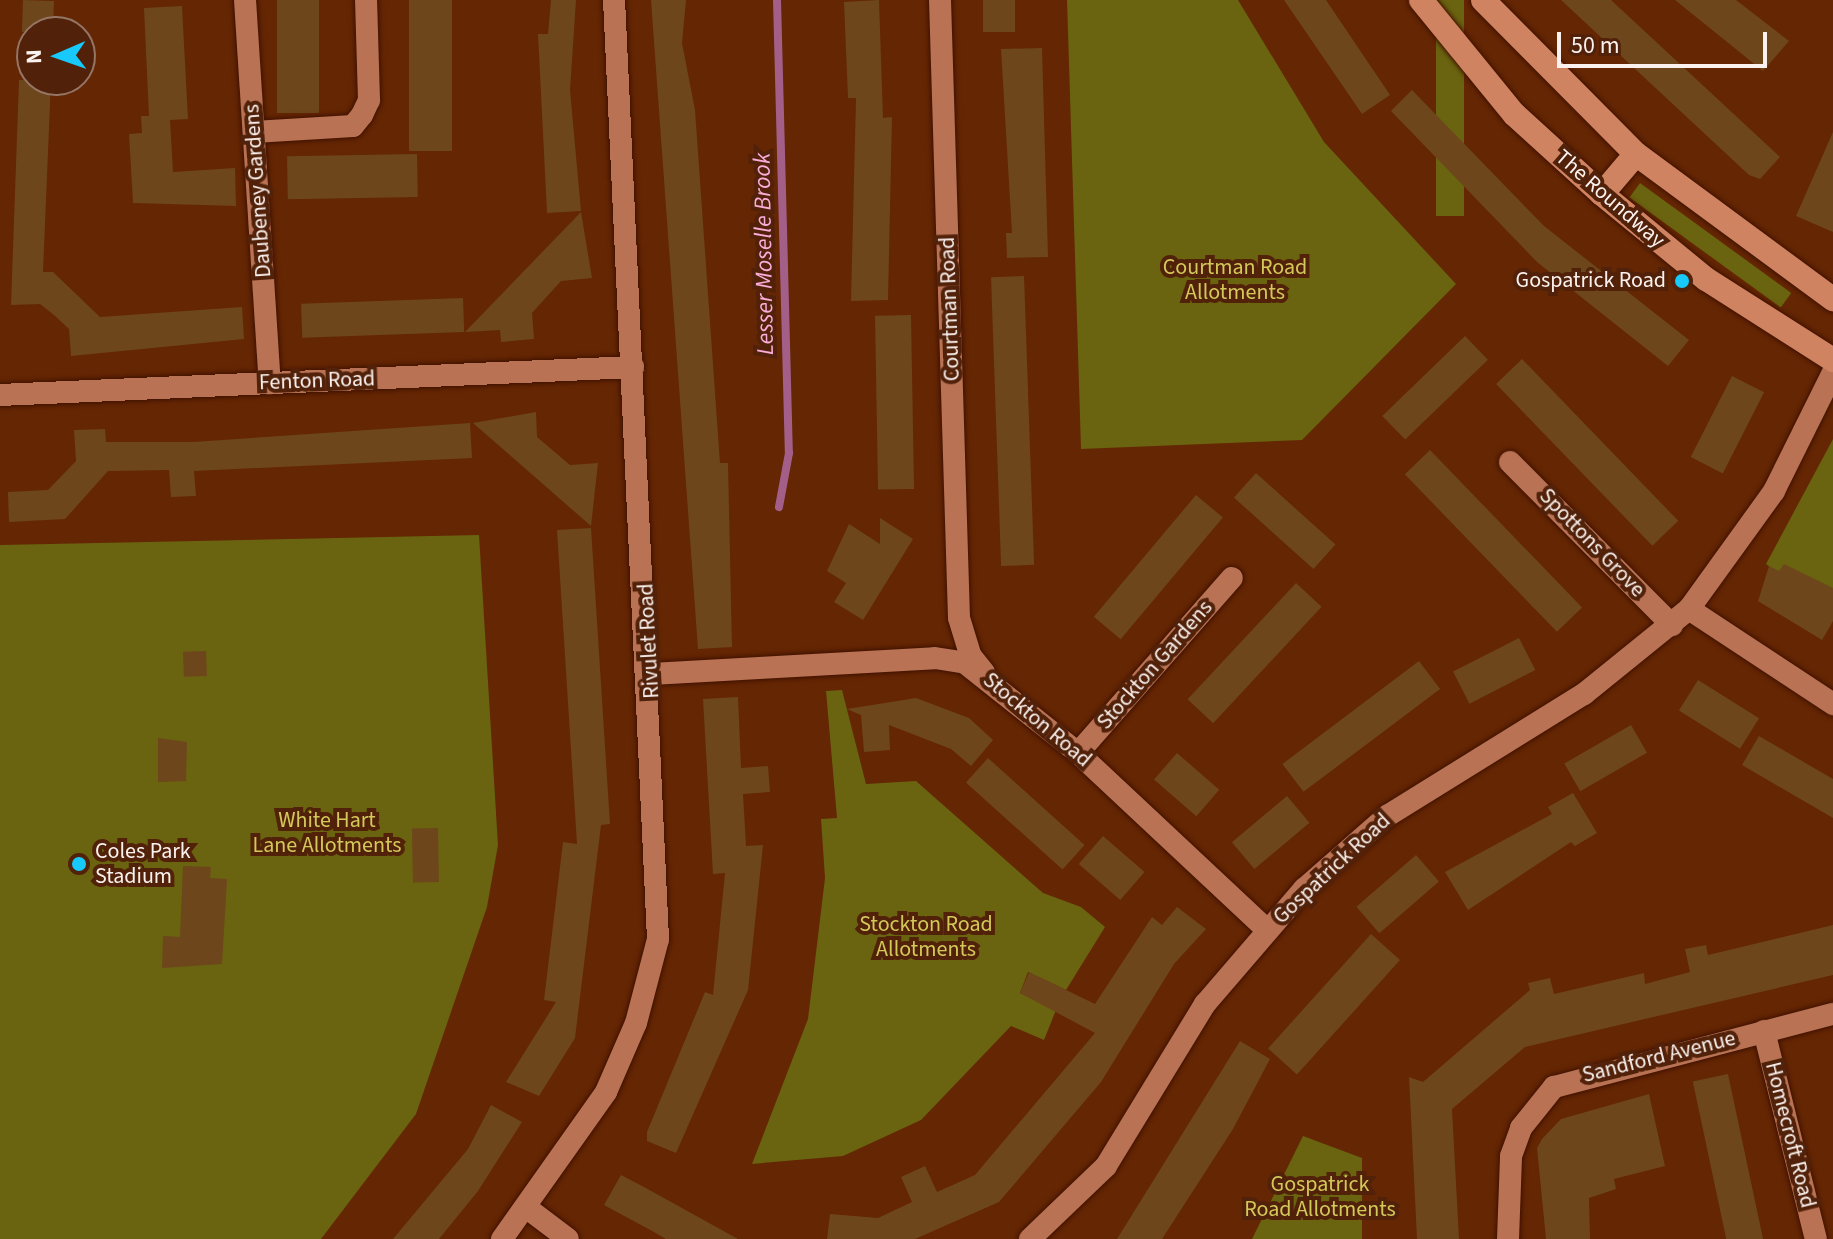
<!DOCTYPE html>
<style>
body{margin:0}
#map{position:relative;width:1833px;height:1239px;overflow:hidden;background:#642603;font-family:"Source Sans 3",sans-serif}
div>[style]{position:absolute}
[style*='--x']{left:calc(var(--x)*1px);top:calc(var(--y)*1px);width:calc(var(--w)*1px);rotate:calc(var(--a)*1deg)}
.green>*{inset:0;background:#6a630f;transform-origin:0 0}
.stream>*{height:8px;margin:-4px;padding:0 4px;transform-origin:4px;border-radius:4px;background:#a45f88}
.building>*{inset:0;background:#6e461b;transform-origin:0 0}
.roads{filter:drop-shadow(0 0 2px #401100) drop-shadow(0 0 2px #401100)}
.street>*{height:22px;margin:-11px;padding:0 11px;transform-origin:11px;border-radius:11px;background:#b97354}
.primary>*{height:24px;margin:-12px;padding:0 12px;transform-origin:12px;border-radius:12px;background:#d08361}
.dots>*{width:22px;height:22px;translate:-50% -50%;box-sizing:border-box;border:4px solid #512109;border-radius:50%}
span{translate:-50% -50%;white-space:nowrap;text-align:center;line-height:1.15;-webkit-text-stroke:8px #512109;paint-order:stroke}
.street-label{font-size:22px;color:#fbf2ef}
.park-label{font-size:22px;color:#d3c95a}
.poi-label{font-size:22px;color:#fbf2ef}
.right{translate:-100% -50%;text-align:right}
.left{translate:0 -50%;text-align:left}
.water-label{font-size:24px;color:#fbadda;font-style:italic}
.north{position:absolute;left:16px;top:16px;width:80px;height:80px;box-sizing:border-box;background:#512109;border:2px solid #957565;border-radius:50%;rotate:268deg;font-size:22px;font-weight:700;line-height:32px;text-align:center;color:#fbf2ef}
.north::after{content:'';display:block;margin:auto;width:28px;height:36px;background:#17cafb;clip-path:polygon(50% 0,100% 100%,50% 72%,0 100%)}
.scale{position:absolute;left:1557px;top:32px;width:210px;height:36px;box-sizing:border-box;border:4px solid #fbf2ef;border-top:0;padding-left:10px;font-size:24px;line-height:28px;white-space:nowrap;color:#fbf2ef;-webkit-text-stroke:6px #512109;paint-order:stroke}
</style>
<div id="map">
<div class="green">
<div style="clip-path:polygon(1067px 0,1238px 0,1324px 142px,1456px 284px,1302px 440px,1081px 449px)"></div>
<div style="left:1436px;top:0;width:28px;height:216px"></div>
<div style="left:1640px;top:183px;width:187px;height:18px;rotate:36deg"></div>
<div style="clip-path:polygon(1833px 439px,1833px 616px,1766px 564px)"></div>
<div style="clip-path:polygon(479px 535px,498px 845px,487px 907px,416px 1114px,321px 1239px,0 1239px,0 545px)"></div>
<div style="clip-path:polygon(842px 690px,866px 784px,916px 781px,1043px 893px,1081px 907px,1105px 927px,1066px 990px,1028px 972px,1020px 993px,1056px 1010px,1044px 1040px,1011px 1026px,921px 1120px,843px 1156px,752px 1164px,808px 1019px,825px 878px,821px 819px,837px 818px,826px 691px)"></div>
<div style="clip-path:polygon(1303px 1136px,1362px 1158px,1362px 1239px,1252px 1239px)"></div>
</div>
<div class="stream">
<div style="--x:777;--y:0;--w:453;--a:88.5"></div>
<div style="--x:789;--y:453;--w:55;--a:100.5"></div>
</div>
<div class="building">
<div style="left:23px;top:0;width:31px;height:32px;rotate:2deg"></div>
<div style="left:277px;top:0;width:42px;height:113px"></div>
<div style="left:409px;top:0;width:43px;height:151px"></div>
<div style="clip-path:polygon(551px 0,576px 0,570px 90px,581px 211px,547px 213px,538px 34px,548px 34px)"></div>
<div style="clip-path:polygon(651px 0,686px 0,682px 43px,695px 110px,720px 463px,728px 463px,732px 647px,698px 649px)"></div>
<div style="clip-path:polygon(879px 0,883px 118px,892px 117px,888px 300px,851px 301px,856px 98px,848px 98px,844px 2px)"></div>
<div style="left:983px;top:0;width:32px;height:32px"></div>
<div style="clip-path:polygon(1284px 0,1326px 0,1390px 95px,1362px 114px)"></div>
<div style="clip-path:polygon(1561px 0,1611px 0,1780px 157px,1760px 179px,1749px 175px)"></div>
<div style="clip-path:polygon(1675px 0,1736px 0,1789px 41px,1763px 71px)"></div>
<div style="clip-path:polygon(182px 6px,188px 119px,170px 120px,173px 172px,235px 168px,236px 206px,133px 203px,129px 134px,142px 133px,141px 116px,149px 116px,144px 8px)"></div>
<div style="clip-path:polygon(1042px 48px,1048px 257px,1007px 258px,1006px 233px,1012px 233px,1001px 49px)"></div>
<div style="clip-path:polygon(19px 80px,51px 80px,43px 272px,53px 272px,100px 317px,242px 307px,244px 339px,71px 356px,69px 329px,54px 315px,40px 304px,11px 305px)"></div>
<div style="clip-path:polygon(1412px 90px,1544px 226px,1689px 340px,1668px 366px,1537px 262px,1391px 111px)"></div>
<div style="clip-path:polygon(1833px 132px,1833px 232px,1796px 216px)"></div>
<div style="left:417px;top:154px;width:43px;height:130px;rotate:89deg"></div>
<div style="clip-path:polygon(581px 212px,592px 278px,561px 281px,532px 313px,534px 339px,501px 342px,500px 330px,465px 332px)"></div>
<div style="left:1024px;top:276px;width:289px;height:33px;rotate:88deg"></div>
<div style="left:463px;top:298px;width:34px;height:162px;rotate:88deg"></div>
<div style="left:911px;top:315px;width:174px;height:36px;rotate:89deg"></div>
<div style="left:1465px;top:336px;width:33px;height:115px;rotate:46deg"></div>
<div style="left:1522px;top:359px;width:225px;height:36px;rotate:46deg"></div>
<div style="left:1732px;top:376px;width:36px;height:91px;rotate:27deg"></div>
<div style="clip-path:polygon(536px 412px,537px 437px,570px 465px,598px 463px,591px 526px,473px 423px)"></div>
<div style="clip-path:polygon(470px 423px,472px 458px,194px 471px,196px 496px,171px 497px,169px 470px,108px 471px,65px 519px,9px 522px,8px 492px,48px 490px,76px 461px,74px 430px,105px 429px,106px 442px,193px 442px)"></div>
<div style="left:1430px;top:450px;width:219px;height:35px;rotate:46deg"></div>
<div style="left:1256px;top:473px;width:107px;height:33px;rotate:42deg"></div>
<div style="left:1196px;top:495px;width:35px;height:159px;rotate:40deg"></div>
<div style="clip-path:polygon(880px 518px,913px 539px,863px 620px,834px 602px,846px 583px,827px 571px,849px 524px,880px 544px)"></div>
<div style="clip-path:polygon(591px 528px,610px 824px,601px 825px,575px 1038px,539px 1096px,506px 1082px,556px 1002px,544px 1000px,563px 842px,577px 844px,557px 530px)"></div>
<div style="clip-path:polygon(1784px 564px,1833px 588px,1833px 621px,1822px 640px,1758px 601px,1769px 566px,1779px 571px)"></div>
<div style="left:1296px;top:583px;width:35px;height:159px;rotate:43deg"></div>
<div style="left:1519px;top:638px;width:36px;height:74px;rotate:63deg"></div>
<div style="left:206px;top:651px;width:25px;height:23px;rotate:88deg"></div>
<div style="left:1419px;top:661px;width:35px;height:171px;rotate:53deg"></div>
<div style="left:1698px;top:680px;width:72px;height:36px;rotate:32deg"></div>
<div style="clip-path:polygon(738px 697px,741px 768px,768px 766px,770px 792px,743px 794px,746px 846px,763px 845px,748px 990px,676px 1153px,647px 1141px,647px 1132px,705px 992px,713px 995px,725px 873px,713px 874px,703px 699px)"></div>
<div style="clip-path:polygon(916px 698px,969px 718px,993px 740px,971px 766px,951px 749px,889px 725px,890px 750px,864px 752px,861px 715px,847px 709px)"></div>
<div style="left:1631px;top:725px;width:32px;height:77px;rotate:60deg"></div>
<div style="clip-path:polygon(1759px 736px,1833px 779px,1833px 818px,1742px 765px)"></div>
<div style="clip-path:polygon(158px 738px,187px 742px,186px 781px,158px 782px)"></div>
<div style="left:1177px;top:753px;width:56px;height:35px;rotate:41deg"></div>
<div style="left:988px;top:758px;width:130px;height:33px;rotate:42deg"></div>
<div style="clip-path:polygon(1573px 793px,1597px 833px,1575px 846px,1571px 842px,1468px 910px,1445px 872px,1552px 814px,1548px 807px)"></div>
<div style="left:1287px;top:796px;width:35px;height:72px;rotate:50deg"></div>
<div style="left:438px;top:828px;width:54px;height:26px;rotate:89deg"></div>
<div style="left:1103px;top:836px;width:55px;height:37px;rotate:41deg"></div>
<div style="left:1416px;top:855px;width:35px;height:79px;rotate:49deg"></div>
<div style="clip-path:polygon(183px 866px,211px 867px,210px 878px,227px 879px,222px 964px,162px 968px,163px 936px,180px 937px)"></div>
<div style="clip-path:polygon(1177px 907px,1206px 929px,1174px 964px,1101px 1082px,999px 1202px,915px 1239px,827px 1239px,830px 1214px,878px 1218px,912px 1202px,901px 1177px,925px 1166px,937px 1192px,975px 1175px,1095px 1033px,1020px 993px,1029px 972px,1095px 1004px,1152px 917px,1162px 925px)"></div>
<div style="clip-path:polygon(1833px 925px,1833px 975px,1525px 1047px,1452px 1109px,1459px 1239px,1417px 1239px,1409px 1077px,1423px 1082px,1530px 990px,1528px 983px,1550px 978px,1554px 994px,1644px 973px,1645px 984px,1690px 972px,1685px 949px,1706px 945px,1708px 955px)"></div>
<div style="left:1371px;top:934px;width:39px;height:154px;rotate:42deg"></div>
<div style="clip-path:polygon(1240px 1041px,1270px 1059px,1233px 1129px,1162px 1239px,1117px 1239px)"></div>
<div style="left:1728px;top:1074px;width:169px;height:36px;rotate:78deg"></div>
<div style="clip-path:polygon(1649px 1094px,1665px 1166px,1614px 1179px,1616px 1189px,1589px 1198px,1590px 1239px,1546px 1239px,1537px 1148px,1542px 1139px,1561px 1119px)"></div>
<div style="clip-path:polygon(491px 1105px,522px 1122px,478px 1191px,439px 1239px,393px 1239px,468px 1149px)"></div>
<div style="clip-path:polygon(621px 1175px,644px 1187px,738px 1239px,666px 1239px,654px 1232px,604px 1205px)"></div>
</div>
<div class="roads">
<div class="street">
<div style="--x:245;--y:0;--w:384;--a:86.3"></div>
<div style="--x:940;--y:0;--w:618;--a:88.24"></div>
<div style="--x:959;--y:618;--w:39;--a:73"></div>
<div style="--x:970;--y:655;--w:22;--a:51"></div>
<div style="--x:254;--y:132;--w:99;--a:-3.5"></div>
<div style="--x:353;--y:126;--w:14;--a:-51"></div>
<div style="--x:362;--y:115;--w:17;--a:-65"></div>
<div style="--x:369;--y:100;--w:100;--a:-91.7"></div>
<div style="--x:0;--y:395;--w:634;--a:-2.53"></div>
<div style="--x:1510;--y:462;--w:230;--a:45.2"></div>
<div style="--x:1689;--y:609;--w:173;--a:33.4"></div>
<div style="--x:651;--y:674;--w:284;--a:-3.2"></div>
<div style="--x:935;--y:658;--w:30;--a:9"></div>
<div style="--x:965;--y:663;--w:144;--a:38.5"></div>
<div style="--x:1078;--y:753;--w:259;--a:43.1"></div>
<div style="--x:1078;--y:753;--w:233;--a:-48.7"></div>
<div style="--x:1764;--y:1031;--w:214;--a:76"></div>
<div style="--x:527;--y:1208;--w:51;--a:37.1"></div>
<div style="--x:502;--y:1239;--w:180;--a:-54.7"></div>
<div style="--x:606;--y:1092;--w:75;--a:-66.5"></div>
<div style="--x:636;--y:1023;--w:87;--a:-75.3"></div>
<div style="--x:658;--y:939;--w:940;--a:-92.68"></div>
<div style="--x:1030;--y:1239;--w:105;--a:-43.8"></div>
<div style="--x:1106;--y:1166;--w:190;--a:-58.6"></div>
<div style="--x:1205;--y:1004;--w:152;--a:-49.3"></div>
<div style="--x:1304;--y:889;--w:111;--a:-41.3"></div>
<div style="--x:1387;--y:816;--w:232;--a:-31.8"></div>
<div style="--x:1584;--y:694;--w:135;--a:-39"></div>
<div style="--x:1689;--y:609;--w:145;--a:-54.2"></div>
<div style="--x:1774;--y:491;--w:133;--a:-63.6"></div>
<div style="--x:1508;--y:1239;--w:83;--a:-87.9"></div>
<div style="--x:1511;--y:1156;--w:30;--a:-70"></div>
<div style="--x:1521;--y:1128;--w:53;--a:-51.2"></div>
<div style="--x:1554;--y:1087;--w:288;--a:-14.7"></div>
</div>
<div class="primary">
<div style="--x:1421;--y:0;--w:147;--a:50.8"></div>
<div style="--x:1514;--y:114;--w:119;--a:42.3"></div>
<div style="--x:1602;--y:194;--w:134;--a:39.3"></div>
<div style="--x:1706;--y:279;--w:151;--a:32.5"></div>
<div style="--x:1483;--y:0;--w:217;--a:45.2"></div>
<div style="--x:1636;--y:154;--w:245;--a:36.4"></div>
<div style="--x:1602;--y:194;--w:52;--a:-49.6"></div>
</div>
</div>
<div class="dots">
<div style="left:1682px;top:281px;background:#17cafb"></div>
<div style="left:79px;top:864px;background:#17cafb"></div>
</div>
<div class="street-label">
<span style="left:258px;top:191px;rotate:-94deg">Daubeney Gardens</span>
<span style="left:1610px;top:199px;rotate:41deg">The Roundway</span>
<span style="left:950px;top:309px;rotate:-92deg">Courtman Road</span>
<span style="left:317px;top:381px;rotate:-2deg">Fenton Road</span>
<span style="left:1592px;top:543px;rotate:46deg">Spottons Grove</span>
<span style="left:649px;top:641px;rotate:-93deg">Rivulet Road</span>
<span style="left:1155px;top:665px;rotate:-49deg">Stockton Gardens</span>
<span style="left:1037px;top:720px;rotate:40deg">Stockton Road</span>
<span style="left:1332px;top:869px;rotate:-43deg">Gospatrick Road</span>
<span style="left:1659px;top:1057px;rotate:-14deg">Sandford Avenue</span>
<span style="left:1790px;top:1135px;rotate:76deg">Homecroft Road</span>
</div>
<div class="park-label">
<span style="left:1235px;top:280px">Courtman Road<br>Allotments</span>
<span style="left:327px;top:833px">White Hart<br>Lane Allotments</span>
<span style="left:926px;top:937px">Stockton Road<br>Allotments</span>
<span style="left:1320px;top:1197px">Gospatrick<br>Road Allotments</span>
</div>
<div class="poi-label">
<span class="right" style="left:1666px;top:281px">Gospatrick Road</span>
<span class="left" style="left:95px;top:864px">Coles Park<br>Stadium</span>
</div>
<div class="water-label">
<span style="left:764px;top:254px;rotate:-91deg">Lesser Moselle Brook</span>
</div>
<div class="north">N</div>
<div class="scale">50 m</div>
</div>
